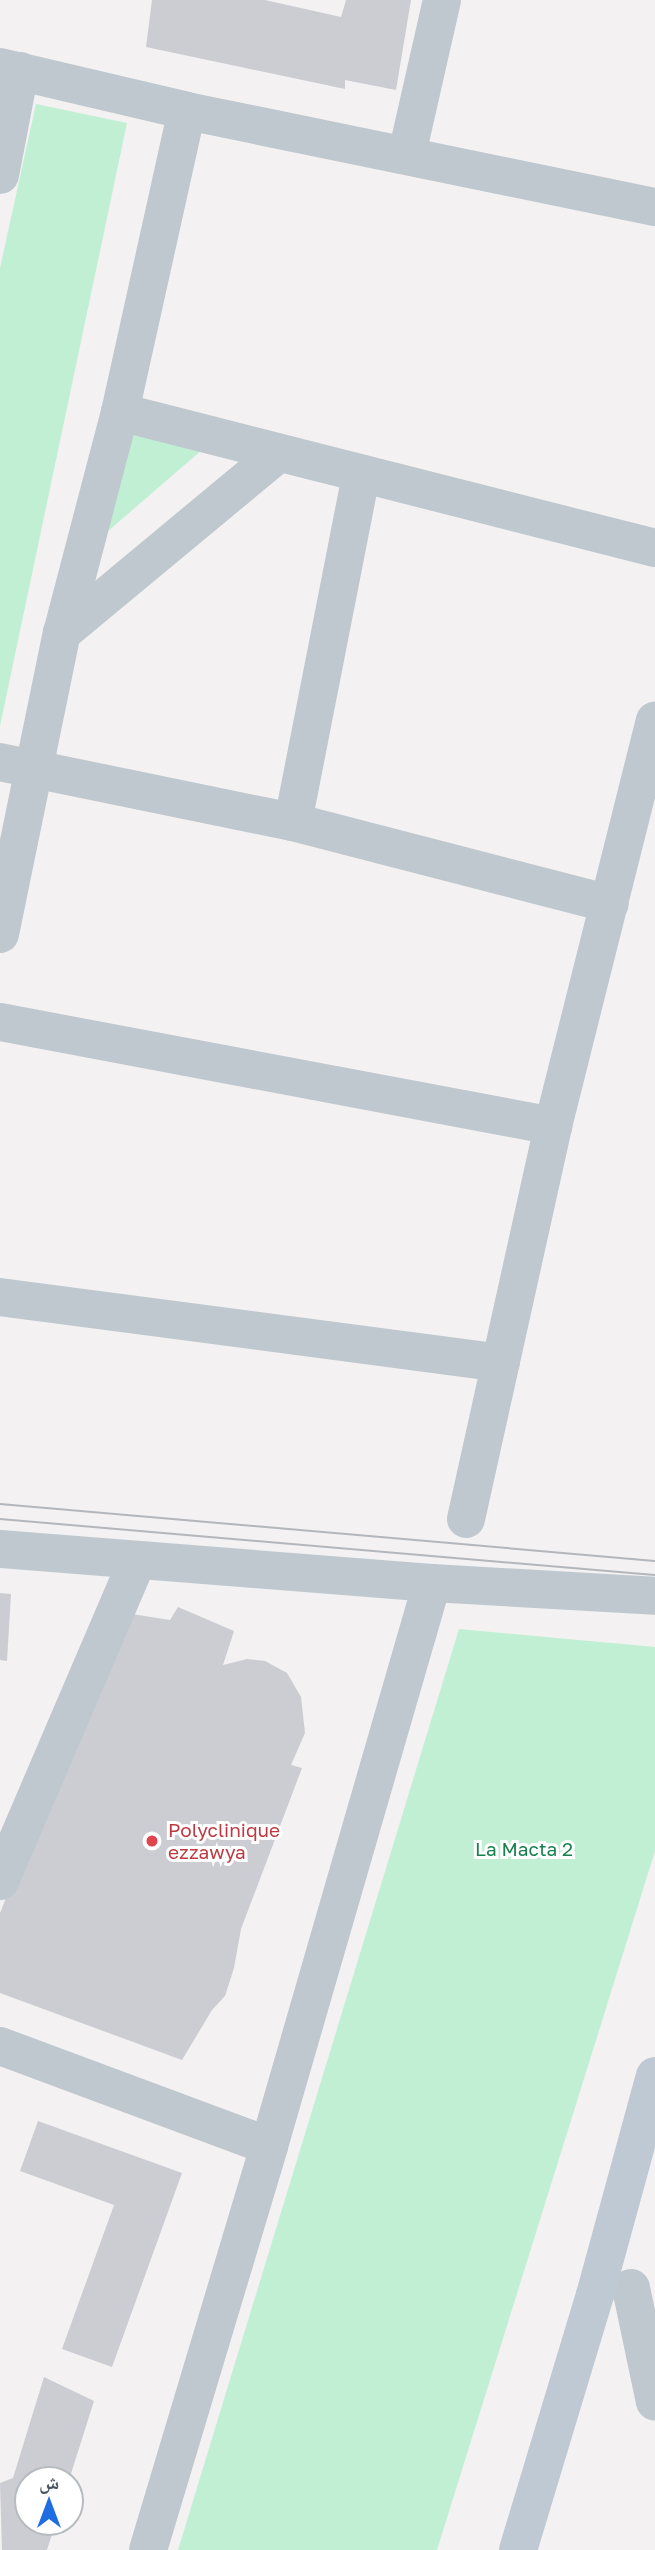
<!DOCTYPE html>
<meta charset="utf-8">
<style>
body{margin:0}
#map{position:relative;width:655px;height:2550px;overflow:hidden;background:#f3f1f1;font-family:"Golos Text","Noto Naskh Arabic",sans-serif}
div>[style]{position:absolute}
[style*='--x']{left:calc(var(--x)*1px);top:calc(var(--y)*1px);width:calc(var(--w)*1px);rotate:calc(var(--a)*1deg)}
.green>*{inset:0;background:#c1efd4}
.building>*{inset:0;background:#cbcdd3}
.street>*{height:38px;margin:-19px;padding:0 19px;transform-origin:19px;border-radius:19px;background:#bfc8cf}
.secondary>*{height:38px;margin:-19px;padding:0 19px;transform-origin:19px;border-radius:19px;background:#bfc9d4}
.tram>*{height:2px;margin:-1px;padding:0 1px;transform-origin:1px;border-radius:1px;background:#b3b6bb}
.dots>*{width:19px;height:19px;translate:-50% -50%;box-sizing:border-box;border:4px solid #fff;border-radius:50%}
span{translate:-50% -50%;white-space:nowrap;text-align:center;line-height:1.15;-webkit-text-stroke:6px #fff;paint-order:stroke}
.health-label{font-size:19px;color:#be3a42}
.left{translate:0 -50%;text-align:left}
.park-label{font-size:19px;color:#19804f}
.north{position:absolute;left:14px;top:2466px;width:70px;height:70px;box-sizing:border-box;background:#fff;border:2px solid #b6bbbf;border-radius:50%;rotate:0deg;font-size:19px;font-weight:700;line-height:28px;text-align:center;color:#49545e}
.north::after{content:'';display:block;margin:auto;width:24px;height:32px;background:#1d6ee2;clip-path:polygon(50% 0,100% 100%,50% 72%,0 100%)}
</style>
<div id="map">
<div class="green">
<div style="clip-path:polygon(36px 104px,127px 123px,0 726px,0 268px)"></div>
<div style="clip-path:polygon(121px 428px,203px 449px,100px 538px)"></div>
<div style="clip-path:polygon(459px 1629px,655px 1647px,655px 1851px,437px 2550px,178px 2550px)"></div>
</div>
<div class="building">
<div style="clip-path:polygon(152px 0,265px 0,341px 17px,346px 0,411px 0,396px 90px,345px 80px,345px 89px,146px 47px)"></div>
<div style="clip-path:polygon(0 1593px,11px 1594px,7px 1661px,0 1660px)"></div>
<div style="clip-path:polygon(178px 1607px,234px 1631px,223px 1665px,247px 1659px,265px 1661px,287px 1673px,301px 1697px,305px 1733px,291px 1765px,302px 1768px,241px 1929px,234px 1968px,225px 1996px,212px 2010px,182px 2060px,0 1993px,0 1913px,119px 1612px,170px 1620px)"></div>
<div style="clip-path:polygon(38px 2121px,182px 2173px,112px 2367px,62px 2349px,114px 2205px,20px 2171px)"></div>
<div style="clip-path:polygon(44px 2377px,94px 2401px,69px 2480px,28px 2480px,28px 2522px,56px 2522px,47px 2550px,2px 2550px,0 2483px,13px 2478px)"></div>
</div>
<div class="street">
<div style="--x:0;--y:67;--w:192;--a:13.2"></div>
<div style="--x:187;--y:111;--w:478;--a:11.6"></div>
<div style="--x:407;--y:154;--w:158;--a:-77.2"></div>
<div style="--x:0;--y:175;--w:106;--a:-79.1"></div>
<div style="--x:120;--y:412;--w:552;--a:14.26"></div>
<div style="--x:62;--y:633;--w:282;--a:-39.7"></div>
<div style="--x:0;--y:762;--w:299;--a:11.6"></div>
<div style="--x:293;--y:822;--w:327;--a:14.5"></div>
<div style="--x:293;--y:822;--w:355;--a:-78.9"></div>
<div style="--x:0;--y:934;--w:307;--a:-78.4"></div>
<div style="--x:62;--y:633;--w:228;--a:-75.3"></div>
<div style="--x:120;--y:412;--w:308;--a:-77.5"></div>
<div style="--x:0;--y:1022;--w:563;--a:10.65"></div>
<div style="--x:0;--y:1297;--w:505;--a:7.5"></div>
<div style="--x:466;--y:1519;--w:403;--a:-77.5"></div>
<div style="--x:553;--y:1126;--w:418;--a:-75.9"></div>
<div style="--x:0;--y:1549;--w:433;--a:4.5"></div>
<div style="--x:432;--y:1583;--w:223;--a:3.3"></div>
<div style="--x:0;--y:1881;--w:347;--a:-66.8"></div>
<div style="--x:0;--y:2046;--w:287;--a:20.4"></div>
<div style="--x:631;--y:2288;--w:116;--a:78.1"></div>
<div style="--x:148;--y:2550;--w:422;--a:-73.3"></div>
<div style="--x:269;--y:2146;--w:586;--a:-73.85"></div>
</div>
<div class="secondary">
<div style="--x:518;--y:2550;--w:266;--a:-73.2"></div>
<div style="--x:595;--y:2295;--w:227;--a:-74.7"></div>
</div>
<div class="tram">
<div style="--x:0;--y:1504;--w:657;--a:4.97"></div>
<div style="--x:0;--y:1519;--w:657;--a:4.89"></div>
</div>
<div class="dots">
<div style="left:152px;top:1841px;background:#e0444e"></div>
</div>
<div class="health-label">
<span class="left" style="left:168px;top:1841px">Polyclinique<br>ezzawya</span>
</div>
<div class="park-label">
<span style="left:524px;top:1849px">La Macta 2</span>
</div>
<div class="north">ش</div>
</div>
